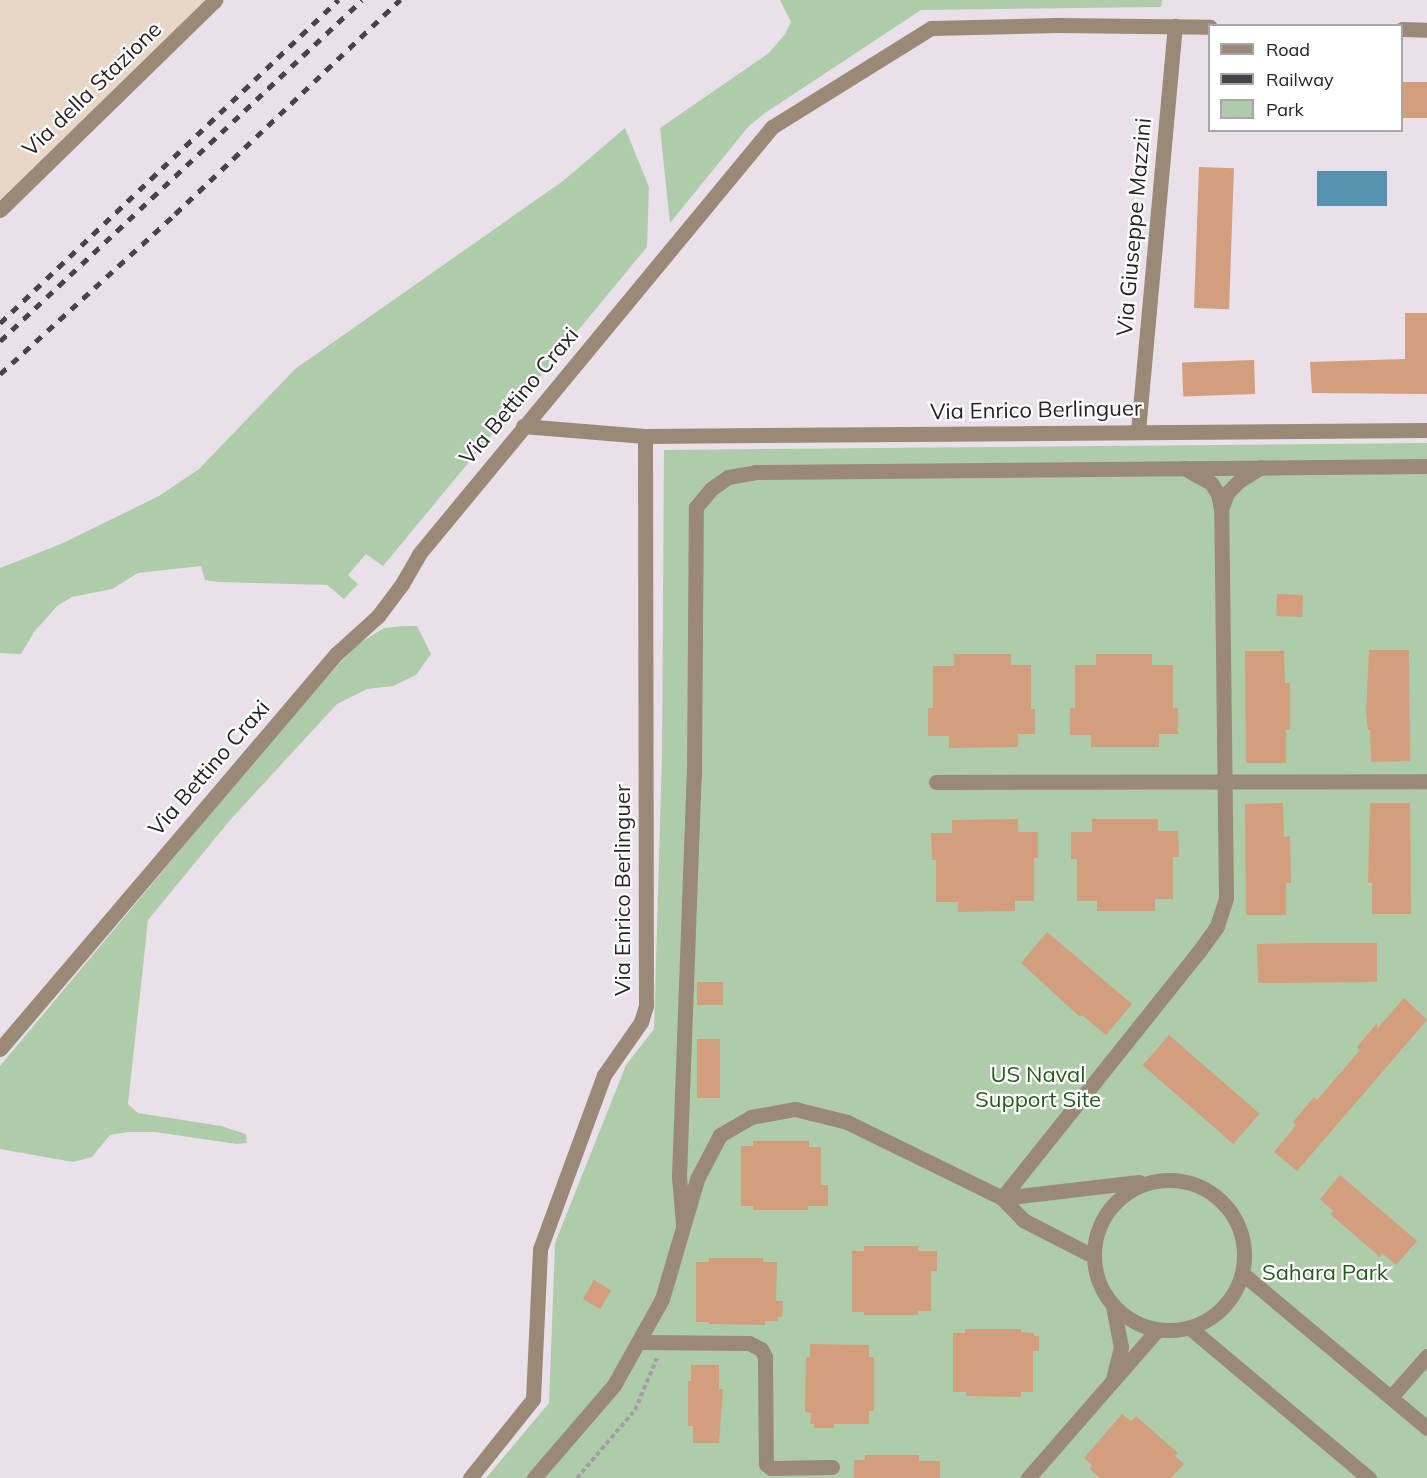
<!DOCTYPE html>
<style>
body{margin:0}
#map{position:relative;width:1427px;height:1478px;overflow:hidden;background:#eae0ea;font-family:Mulish,sans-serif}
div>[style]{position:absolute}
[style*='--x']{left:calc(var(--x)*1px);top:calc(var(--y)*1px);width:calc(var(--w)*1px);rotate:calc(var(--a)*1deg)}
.industrial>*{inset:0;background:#e8d7c6}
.green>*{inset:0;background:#afccaa}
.water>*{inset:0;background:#5793b1;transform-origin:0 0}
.building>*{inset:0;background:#d29e7d;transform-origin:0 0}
.path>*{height:4px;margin-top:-2px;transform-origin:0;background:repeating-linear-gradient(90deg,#a59da5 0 4.5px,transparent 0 7.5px)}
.minor>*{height:15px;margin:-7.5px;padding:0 7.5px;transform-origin:7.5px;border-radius:7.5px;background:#998976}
.minor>.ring{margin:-7.5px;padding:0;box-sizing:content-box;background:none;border:15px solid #998976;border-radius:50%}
.tertiary>*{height:15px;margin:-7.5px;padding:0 7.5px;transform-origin:7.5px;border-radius:7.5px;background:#998976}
.rail>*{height:4.5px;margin-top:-2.25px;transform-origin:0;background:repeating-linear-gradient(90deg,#484348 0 8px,transparent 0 16px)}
span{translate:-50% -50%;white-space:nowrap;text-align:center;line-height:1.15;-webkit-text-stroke:4.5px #fff;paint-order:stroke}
.street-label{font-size:22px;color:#262226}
.park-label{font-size:22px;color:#275a1e}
.legend{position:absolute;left:1208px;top:24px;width:195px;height:108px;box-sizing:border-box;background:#fff;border:2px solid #a8a7a8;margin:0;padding:8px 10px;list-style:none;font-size:18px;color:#262226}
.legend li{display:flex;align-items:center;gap:12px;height:30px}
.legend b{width:30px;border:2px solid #a8a7a8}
</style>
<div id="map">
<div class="industrial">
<div style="clip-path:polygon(0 0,215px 0,0 210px)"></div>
</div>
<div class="green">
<div style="clip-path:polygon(780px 0,1162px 0,1161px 7px,921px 10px,765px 113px,748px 127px,670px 223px,660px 128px,769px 53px,785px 34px,791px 22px)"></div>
<div style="clip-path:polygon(625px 128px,649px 187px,647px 247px,383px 566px,366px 554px,348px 575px,358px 584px,344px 599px,327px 585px,218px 582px,205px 580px,201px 566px,138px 573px,112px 589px,72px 597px,57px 606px,34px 632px,21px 654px,0 653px,0 568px,61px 544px,159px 496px,199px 469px,295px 369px,563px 181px)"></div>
<div style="clip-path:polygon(1427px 443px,1427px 1478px,486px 1478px,549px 1403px,555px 1243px,626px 1065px,654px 1029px,662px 753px,664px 450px)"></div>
<div style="clip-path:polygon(403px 626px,417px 626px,431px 654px,416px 675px,393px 686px,367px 689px,337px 704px,231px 819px,148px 920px,128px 1104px,138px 1113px,221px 1126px,246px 1134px,247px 1143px,237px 1144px,155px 1132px,128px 1132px,110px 1135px,92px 1157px,73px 1162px,0 1149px,0 1066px,288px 721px,356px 645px,384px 628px)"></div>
</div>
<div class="water">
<div style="left:1387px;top:171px;width:35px;height:70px;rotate:90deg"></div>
</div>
<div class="building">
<div style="left:1401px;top:82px;width:26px;height:36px"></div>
<div style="left:1199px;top:167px;width:35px;height:141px;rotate:2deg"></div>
<div style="clip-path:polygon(1405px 313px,1427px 313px,1427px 394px,1312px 393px,1310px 362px,1405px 359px)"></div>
<div style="left:1254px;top:360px;width:34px;height:72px;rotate:88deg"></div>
<div style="left:1277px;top:594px;width:26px;height:22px;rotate:2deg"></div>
<div style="clip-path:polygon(1369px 650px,1409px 650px,1410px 761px,1371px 762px,1370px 730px,1368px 730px,1366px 712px)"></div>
<div style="clip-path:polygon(1245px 651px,1284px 651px,1285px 683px,1290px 683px,1290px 730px,1286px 730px,1286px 763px,1246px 763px)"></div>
<div style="clip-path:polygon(954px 654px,1011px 654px,1011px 665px,1031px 665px,1031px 709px,1035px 709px,1035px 734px,1018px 734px,1018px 747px,949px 748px,949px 736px,928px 736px,928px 708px,933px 708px,933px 666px,954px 666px)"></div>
<div style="clip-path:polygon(1096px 654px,1152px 654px,1152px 665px,1173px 665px,1173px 708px,1178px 708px,1178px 734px,1159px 734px,1159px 747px,1091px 747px,1091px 735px,1070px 735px,1070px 708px,1075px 708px,1075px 665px,1096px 665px)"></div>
<div style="clip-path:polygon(1283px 803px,1284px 837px,1290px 836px,1291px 883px,1286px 883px,1286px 915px,1246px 915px,1245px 804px)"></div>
<div style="clip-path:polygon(1370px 803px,1410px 803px,1411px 914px,1372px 914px,1372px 883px,1368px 883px)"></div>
<div style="clip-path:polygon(1018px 819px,1018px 832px,1038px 832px,1038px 858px,1034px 858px,1034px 901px,1015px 901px,1015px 911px,958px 912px,958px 902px,936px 902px,936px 860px,932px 860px,931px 833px,952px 833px,952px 820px)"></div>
<div style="clip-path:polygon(1092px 819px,1158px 819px,1158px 831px,1178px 831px,1179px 857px,1173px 857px,1173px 899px,1155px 899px,1155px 911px,1097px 911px,1097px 901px,1077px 901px,1077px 859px,1071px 859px,1071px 832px,1092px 832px)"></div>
<div style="clip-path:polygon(1047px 932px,1132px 1004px,1106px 1035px,1082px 1015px,1080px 1017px,1021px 963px)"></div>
<div style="clip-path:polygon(1310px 943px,1377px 943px,1377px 982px,1258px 983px,1257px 944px)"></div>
<div style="left:697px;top:982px;width:26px;height:23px"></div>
<div style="clip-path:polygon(1404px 998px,1427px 1020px,1297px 1171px,1274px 1152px,1296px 1125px,1293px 1122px,1314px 1097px,1317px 1100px,1360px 1050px,1357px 1047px,1377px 1023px,1377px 1029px)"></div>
<div style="left:1169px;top:1035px;width:120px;height:40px;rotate:41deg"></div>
<div style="left:697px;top:1039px;width:23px;height:59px"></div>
<div style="clip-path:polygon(753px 1141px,809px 1141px,809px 1147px,821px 1147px,821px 1185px,828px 1185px,828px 1206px,808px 1206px,808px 1210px,753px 1210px,753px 1206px,741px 1206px,741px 1146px,753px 1146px)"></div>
<div style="clip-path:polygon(1340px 1175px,1417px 1241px,1396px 1265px,1382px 1253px,1380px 1257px,1330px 1214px,1333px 1211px,1320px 1199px)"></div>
<div style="clip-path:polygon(864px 1246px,918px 1246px,918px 1251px,937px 1251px,937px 1271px,931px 1271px,931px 1311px,918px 1311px,918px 1315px,864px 1315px,864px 1312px,852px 1312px,852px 1251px,864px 1251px)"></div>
<div style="clip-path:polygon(709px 1258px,763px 1258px,763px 1262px,777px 1262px,776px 1301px,783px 1301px,782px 1317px,778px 1317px,778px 1321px,765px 1321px,765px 1325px,709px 1324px,709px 1322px,696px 1322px,696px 1262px,709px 1262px)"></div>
<div style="left:594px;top:1280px;width:20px;height:22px;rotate:30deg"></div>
<div style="clip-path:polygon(965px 1329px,1021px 1329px,1021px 1332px,1034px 1333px,1034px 1336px,1039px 1336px,1039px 1351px,1033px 1351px,1033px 1392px,1021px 1392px,1021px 1397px,966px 1396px,966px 1392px,953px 1392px,953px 1333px,965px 1333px)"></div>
<div style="clip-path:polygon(810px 1344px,869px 1345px,869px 1357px,874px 1357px,874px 1411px,869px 1411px,869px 1424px,834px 1424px,834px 1428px,814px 1428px,814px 1424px,810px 1424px,811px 1413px,805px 1412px,806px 1357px,810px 1357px)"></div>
<div style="clip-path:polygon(691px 1365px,719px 1365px,719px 1389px,723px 1389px,719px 1443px,693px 1443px,693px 1426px,688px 1426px,688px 1381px,691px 1381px)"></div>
<div style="clip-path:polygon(1122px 1414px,1131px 1421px,1136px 1416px,1178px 1453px,1175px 1456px,1184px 1464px,1171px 1478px,1100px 1478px,1090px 1469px,1092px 1465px,1084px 1458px)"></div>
<div style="clip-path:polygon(865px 1455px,919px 1455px,919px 1461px,940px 1461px,940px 1478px,854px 1478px,854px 1460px,865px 1460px)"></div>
</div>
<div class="path">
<div style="--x:577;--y:1478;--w:89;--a:-49.5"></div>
<div style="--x:635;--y:1410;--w:56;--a:-67.1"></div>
</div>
<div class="minor">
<div style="--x:1402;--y:29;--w:25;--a:2"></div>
<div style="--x:523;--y:426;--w:122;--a:4.7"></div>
<div style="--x:645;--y:436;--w:782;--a:-0.44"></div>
<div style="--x:1138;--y:431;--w:407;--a:-84.8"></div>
<div style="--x:1221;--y:509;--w:17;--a:-69"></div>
<div style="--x:1227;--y:493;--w:17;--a:-45"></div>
<div style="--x:1239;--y:481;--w:26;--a:-32"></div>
<div style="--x:936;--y:782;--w:491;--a:-0.1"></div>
<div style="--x:0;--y:1049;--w:519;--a:-49.61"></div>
<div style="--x:336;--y:654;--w:57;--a:-42.1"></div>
<div style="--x:378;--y:616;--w:40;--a:-53"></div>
<div style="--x:402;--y:584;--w:34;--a:-60"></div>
<div style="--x:419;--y:554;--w:554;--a:-50.42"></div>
<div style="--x:772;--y:127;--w:187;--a:-31.9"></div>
<div style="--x:931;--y:28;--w:126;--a:-1.4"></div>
<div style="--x:1057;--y:25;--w:153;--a:0.7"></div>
<div class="ring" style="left:1094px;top:1180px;width:135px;height:135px"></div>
<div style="--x:1002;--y:1198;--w:312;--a:-51.4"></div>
<div style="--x:1197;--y:954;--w:34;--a:-54"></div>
<div style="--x:1217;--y:926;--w:28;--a:-72"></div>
<div style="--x:1226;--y:899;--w:390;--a:-90.7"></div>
<div style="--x:1221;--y:509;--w:15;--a:-101"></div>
<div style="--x:1218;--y:494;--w:13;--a:-122"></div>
<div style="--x:1211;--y:483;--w:31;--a:-151"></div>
<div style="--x:1002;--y:1198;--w:138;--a:-6.7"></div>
<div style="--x:683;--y:1224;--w:48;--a:-94.8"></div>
<div style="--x:679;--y:1176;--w:400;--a:-87.9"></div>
<div style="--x:694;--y:776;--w:269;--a:-89.6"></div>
<div style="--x:696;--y:507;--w:23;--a:-50"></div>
<div style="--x:711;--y:489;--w:21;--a:-35"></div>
<div style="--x:728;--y:477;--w:27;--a:-10"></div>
<div style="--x:755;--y:472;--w:672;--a:-0.51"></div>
<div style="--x:1243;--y:1274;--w:240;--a:39.9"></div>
<div style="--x:1113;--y:1306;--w:42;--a:79"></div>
<div style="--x:1121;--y:1347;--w:32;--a:104"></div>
<div style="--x:1190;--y:1328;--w:234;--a:40"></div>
<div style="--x:640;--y:1342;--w:109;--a:0.5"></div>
<div style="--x:749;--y:1343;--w:13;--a:27"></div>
<div style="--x:761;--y:1349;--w:9;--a:63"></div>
<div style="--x:765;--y:1357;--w:107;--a:89.5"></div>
<div style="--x:766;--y:1464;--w:6;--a:39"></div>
<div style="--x:771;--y:1468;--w:61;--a:-0.9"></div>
<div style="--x:1391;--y:1397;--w:55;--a:-48.7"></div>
<div style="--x:470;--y:1478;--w:101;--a:-51.4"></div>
<div style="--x:533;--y:1399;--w:150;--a:-87.3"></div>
<div style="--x:540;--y:1249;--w:185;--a:-69.8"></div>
<div style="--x:604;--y:1075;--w:65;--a:-55.1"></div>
<div style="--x:641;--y:1022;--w:17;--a:-73"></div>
<div style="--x:646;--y:1006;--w:570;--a:-90.1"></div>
<div style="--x:534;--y:1478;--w:123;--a:-49.3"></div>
<div style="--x:614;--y:1385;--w:98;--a:-60.8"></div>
<div style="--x:662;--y:1299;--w:125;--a:-73.7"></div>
<div style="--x:697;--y:1179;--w:50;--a:-62.4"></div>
<div style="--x:720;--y:1135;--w:36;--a:-30"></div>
<div style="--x:751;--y:1117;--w:45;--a:-10.3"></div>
<div style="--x:795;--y:1109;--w:54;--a:14"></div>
<div style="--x:847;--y:1122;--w:173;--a:26.1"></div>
<div style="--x:1002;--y:1198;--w:30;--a:46"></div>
<div style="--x:1023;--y:1220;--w:79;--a:27.2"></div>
<div style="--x:1028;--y:1478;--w:196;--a:-48.9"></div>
</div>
<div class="tertiary">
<div style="--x:0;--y:210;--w:301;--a:-44.3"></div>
</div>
<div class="rail">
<div style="--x:0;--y:323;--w:468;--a:-43.7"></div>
<div style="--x:0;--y:341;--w:497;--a:-43.3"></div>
<div style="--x:0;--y:374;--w:237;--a:-42.4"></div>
<div style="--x:175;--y:214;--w:311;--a:-43.6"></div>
</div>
<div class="street-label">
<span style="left:92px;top:89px;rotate:-44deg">Via della Stazione</span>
<span style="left:1134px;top:227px;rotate:-85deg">Via Giuseppe Mazzini</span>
<span style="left:519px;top:396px;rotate:-50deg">Via Bettino Craxi</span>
<span style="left:1036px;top:410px;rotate:-1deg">Via Enrico Berlinguer</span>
<span style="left:209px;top:768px;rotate:-49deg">Via Bettino Craxi</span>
<span style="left:623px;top:890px;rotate:-90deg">Via Enrico Berlinguer</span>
</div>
<div class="park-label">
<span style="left:1038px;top:1087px">US Naval<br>Support Site</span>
<span style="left:1325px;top:1273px">Sahara Park</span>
</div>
<ul class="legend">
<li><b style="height:8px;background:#998976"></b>Road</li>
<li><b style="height:8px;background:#484348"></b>Railway</li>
<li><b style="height:16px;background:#afccaa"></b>Park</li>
</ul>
</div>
